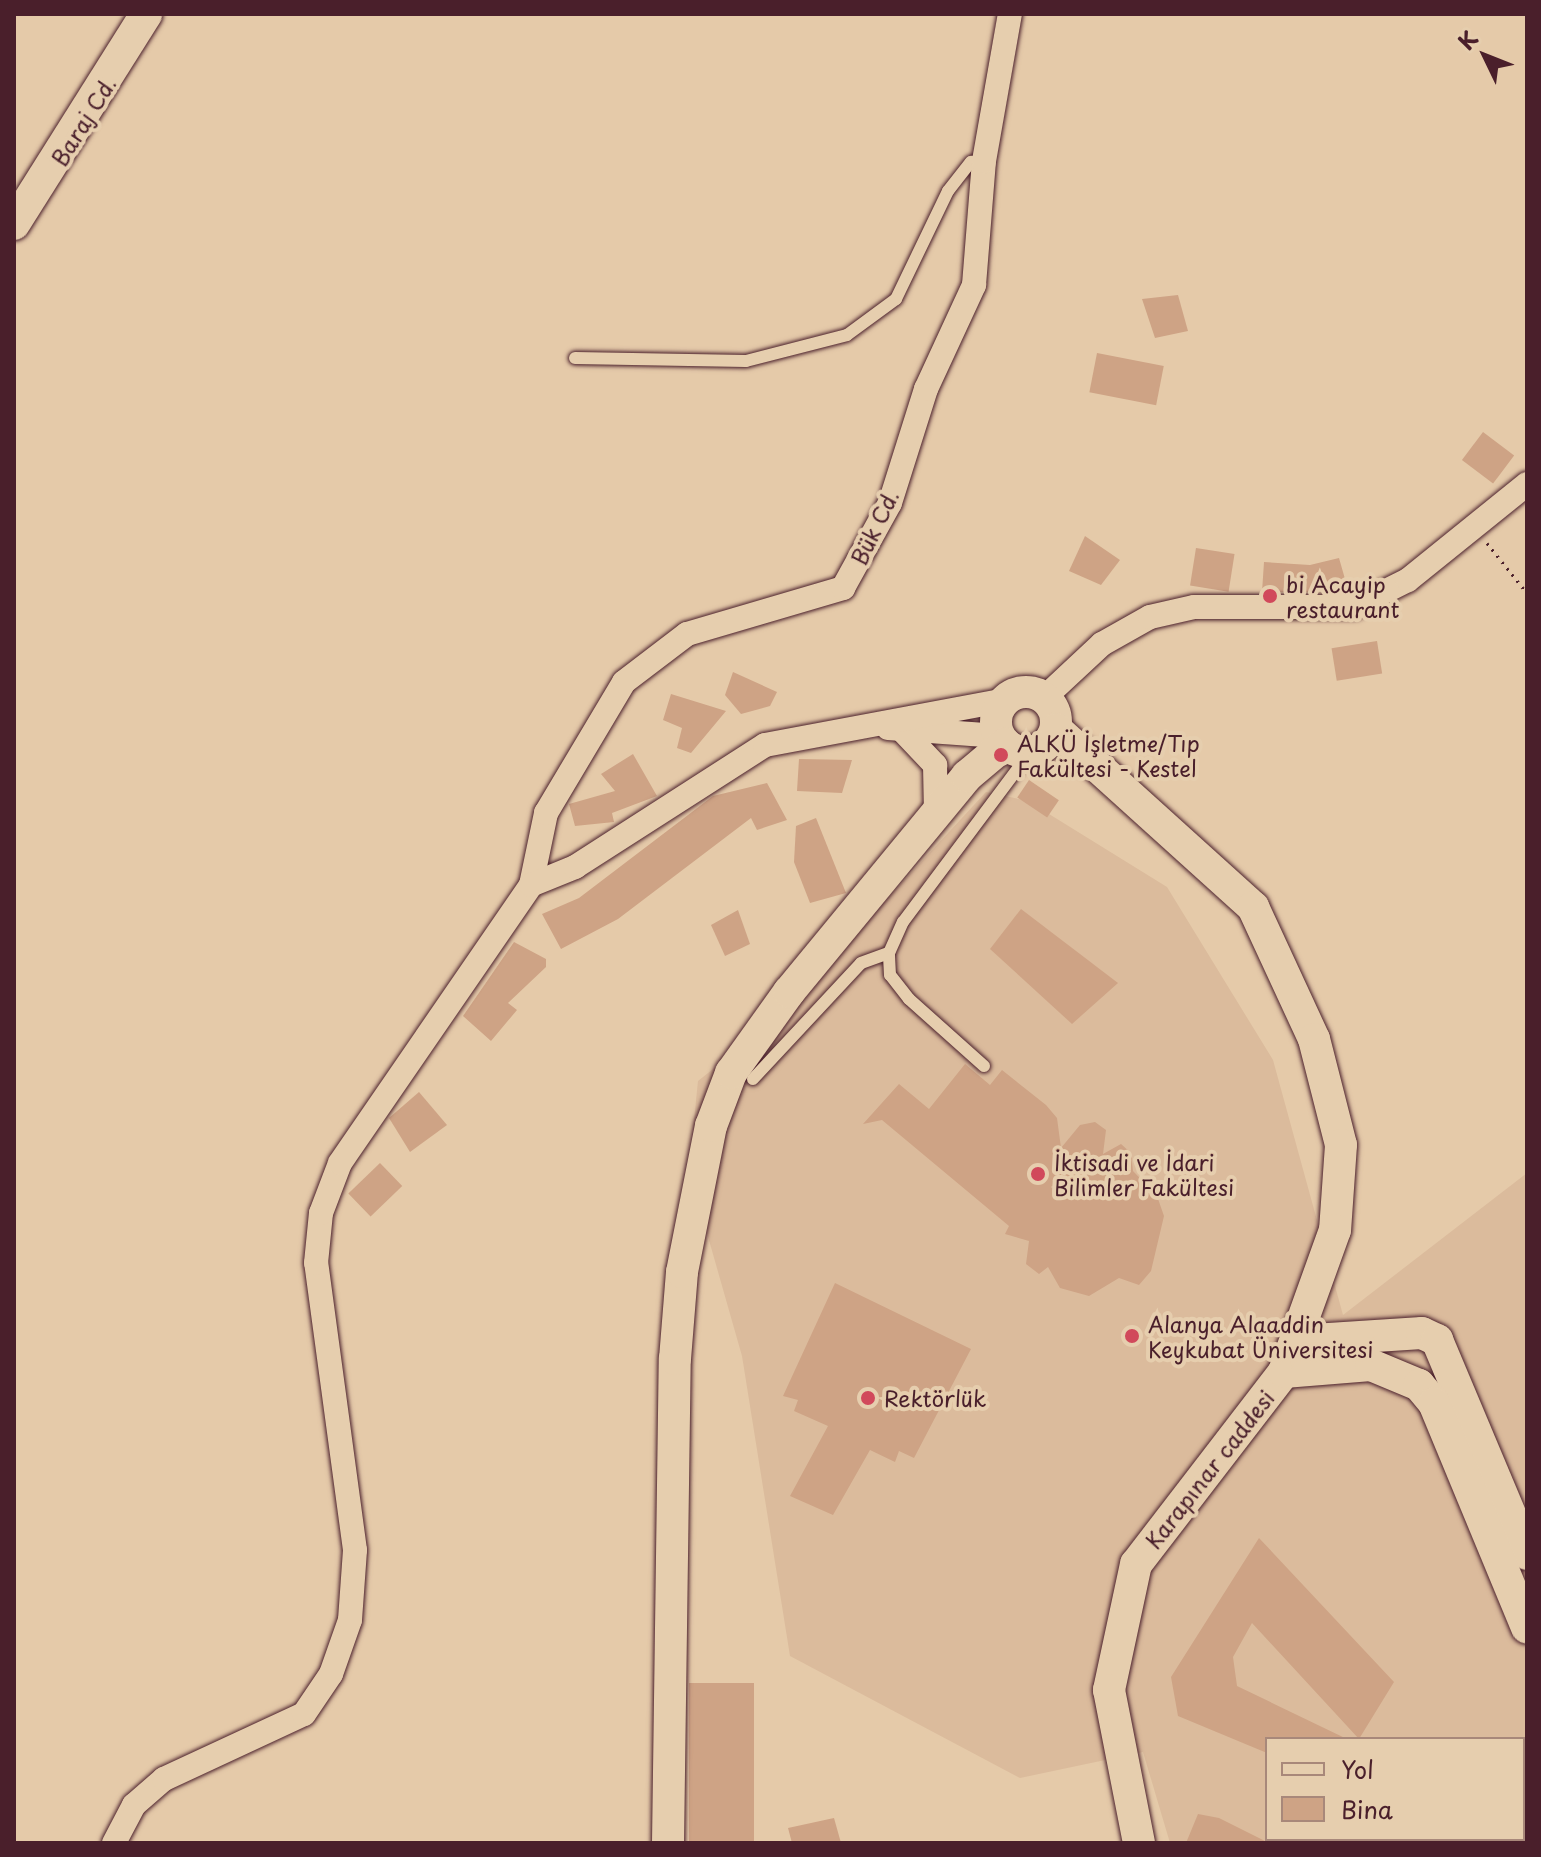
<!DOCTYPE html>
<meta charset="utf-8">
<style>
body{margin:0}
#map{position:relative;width:1541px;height:1857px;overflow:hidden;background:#e5caa9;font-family:"Playpen Sans",sans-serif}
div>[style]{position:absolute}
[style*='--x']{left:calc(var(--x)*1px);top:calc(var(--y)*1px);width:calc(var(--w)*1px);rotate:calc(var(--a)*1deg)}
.built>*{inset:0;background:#dbbb9c}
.building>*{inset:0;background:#cea385;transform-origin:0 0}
.path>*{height:3px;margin-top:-1.5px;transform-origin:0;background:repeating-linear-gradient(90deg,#4a1f2b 0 2px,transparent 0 8px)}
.roads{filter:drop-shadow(0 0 2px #4a1f2b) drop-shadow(0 0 2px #4a1f2b)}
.lane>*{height:12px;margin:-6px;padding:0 6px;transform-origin:6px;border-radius:6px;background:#e6ceae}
.street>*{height:24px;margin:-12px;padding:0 12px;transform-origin:12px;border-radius:12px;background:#e6ceae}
.secondary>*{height:32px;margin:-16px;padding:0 16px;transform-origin:16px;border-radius:16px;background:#e6ceae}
.secondary>.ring{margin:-16px;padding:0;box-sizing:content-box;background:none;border:32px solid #e6ceae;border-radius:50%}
.dots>*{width:22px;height:22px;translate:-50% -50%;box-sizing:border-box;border:4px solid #e6ceae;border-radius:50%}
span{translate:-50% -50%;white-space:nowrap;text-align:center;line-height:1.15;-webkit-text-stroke:8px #e6ceae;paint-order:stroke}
.street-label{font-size:22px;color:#4a1f2b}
.poi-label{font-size:22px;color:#4a1f2b}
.left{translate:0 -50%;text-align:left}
.frame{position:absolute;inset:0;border:16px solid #4a1f2b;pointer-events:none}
.legend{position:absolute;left:1265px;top:1737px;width:260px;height:104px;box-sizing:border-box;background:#e6ceae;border:2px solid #a8887a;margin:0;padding:10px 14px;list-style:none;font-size:24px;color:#4a1f2b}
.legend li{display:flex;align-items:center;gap:16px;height:40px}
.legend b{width:40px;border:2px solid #a8887a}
.north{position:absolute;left:1445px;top:16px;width:80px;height:80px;-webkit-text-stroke:6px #e6ceae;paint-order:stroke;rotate:313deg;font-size:22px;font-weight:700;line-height:32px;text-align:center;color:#4a1f2b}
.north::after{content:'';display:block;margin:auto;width:28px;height:36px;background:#4a1f2b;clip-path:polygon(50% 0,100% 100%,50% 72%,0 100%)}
</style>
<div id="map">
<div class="built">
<div style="clip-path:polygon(evenodd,986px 792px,1028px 801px,1167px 887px,1273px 1060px,1343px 1315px,1527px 1173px,1527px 1843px,1170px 1843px,1143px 1752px,1020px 1778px,790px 1656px,742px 1356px,689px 1170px,698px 1081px,776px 1019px,986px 792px,1267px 1739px,1523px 1739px,1523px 1839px,1267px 1839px,1267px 1739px)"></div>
</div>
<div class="building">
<div style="clip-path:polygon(1178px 295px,1188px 331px,1155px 338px,1142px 299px)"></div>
<div style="left:1097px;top:353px;width:68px;height:40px;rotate:11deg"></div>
<div style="left:1483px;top:432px;width:39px;height:35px;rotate:37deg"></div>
<div style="clip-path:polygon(1085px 536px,1120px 560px,1101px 585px,1069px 571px)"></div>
<div style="left:1196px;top:548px;width:39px;height:38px;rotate:9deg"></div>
<div style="clip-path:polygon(1339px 558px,1345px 579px,1309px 592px,1262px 592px,1264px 562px,1310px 565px)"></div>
<div style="left:1377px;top:641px;width:33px;height:46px;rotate:81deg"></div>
<div style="clip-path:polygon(733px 672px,777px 692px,770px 706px,741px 714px,725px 695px)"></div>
<div style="clip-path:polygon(671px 694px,726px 711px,691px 753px,677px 748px,682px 728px,663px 720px)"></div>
<div style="clip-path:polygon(633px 754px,657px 796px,612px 813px,614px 822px,575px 826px,569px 804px,615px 791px,601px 774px)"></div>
<div style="clip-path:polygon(799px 759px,852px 760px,842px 793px,797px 791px)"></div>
<div style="left:1029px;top:780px;width:36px;height:21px;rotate:34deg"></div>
<div style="clip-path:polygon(767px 783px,787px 820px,757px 830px,751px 818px,618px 919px,561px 949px,542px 914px,579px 898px,713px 796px)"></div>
<div style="clip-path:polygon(816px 818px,846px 893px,810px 903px,794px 862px,796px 826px)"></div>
<div style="clip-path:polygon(1021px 909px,1118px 983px,1072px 1024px,990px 949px)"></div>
<div style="clip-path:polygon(738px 910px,750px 944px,725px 956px,711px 925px)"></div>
<div style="clip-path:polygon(514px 942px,546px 959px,546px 967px,508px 1003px,517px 1010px,491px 1041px,463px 1016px)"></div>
<div style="clip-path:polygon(965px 1064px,990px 1085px,1002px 1070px,1046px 1105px,1057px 1118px,1061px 1148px,1080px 1125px,1095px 1122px,1106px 1130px,1103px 1154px,1121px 1144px,1131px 1153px,1133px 1171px,1157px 1196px,1164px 1216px,1151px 1271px,1139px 1285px,1119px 1278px,1089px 1296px,1060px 1288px,1048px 1267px,1039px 1274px,1026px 1264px,1029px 1241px,1005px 1234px,1009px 1226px,882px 1120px,863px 1124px,899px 1084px,929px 1109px)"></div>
<div style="clip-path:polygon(419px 1092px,447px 1125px,410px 1152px,389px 1118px)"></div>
<div style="left:380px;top:1163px;width:32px;height:44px;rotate:46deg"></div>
<div style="clip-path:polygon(835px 1283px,971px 1349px,914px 1458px,899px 1451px,895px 1462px,870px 1450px,833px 1515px,790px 1496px,828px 1426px,794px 1411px,798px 1400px,783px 1396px)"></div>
<div style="clip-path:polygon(1259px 1538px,1394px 1682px,1359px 1739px,1252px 1623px,1233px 1657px,1237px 1686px,1347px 1739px,1267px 1739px,1267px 1753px,1178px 1716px,1171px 1677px)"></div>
<div style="left:689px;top:1683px;width:65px;height:160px"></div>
<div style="clip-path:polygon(1198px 1814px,1219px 1818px,1269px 1843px,1186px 1843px)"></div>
<div style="clip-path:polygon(834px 1818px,841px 1843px,792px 1843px,788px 1828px)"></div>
</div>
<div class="path">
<div style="--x:1487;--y:543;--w:64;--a:51.3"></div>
</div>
<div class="roads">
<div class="lane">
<div style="--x:575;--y:358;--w:171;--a:1"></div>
<div style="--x:746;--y:361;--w:104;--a:-14.4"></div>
<div style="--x:847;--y:335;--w:61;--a:-36.3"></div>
<div style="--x:896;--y:299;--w:120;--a:-64.3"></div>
<div style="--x:948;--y:191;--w:37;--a:-52"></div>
<div style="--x:971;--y:162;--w:13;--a:-4"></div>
<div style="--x:984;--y:1066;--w:101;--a:-138.2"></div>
<div style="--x:909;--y:999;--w:31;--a:-128"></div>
<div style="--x:890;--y:975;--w:22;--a:-93"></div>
<div style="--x:889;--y:953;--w:34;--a:-66"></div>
<div style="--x:903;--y:922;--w:212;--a:-53.2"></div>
<div style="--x:753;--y:1079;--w:158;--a:-47"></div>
<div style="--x:861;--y:963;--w:30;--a:-20"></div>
</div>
<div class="street">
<div style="--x:1044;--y:698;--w:79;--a:-43"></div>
<div style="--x:1102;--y:644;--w:55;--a:-29.4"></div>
<div style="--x:1150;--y:617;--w:45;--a:-12.8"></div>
<div style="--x:1194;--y:607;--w:160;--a:0"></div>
<div style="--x:1354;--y:607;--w:60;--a:-26.6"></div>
<div style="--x:1408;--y:580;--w:153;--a:-38.9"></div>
<div style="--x:888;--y:728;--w:111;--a:4.1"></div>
<div style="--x:901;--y:729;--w:50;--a:46.6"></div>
<div style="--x:935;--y:765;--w:47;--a:88.8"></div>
<div style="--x:531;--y:885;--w:74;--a:-78.2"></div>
<div style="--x:546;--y:813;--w:152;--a:-59.2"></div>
<div style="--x:624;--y:682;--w:79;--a:-37.3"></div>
<div style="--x:687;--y:634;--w:163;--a:-16.4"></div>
<div style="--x:843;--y:588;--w:97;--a:-61.1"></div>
<div style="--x:890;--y:503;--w:120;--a:-72.5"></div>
<div style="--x:926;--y:389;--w:115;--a:-65.2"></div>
<div style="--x:974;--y:285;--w:124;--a:-85.4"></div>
<div style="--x:984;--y:161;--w:149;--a:-80"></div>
<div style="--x:114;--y:1843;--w:43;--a:-62.2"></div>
<div style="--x:134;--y:1805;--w:40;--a:-41"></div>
<div style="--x:164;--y:1779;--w:154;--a:-24.9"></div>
<div style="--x:304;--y:1714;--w:48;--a:-56"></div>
<div style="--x:331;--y:1674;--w:57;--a:-70.6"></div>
<div style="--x:350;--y:1620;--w:70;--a:-85.9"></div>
<div style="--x:355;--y:1550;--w:290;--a:-97.7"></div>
<div style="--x:316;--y:1263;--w:50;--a:-84.3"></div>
<div style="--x:321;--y:1213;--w:53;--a:-69.2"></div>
<div style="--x:340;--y:1163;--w:337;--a:-55.5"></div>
<div style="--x:531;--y:885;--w:48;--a:-22.2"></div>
<div style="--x:575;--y:867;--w:226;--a:-32.7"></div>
<div style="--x:765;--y:745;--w:245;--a:-10.6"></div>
</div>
<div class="secondary">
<div style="--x:14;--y:224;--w:248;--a:-57.8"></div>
<div class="ring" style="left:996px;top:692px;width:28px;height:28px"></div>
<div style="--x:1056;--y:729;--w:266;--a:42.1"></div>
<div style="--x:1253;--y:907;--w:145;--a:65.2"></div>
<div style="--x:1314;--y:1039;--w:109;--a:75.7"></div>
<div style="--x:1341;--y:1145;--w:85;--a:94"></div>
<div style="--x:1335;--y:1230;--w:151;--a:109.8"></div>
<div style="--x:1284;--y:1372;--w:242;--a:127.6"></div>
<div style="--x:1136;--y:1564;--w:129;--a:102.1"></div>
<div style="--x:1109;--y:1690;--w:156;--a:78.9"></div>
<div style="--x:1298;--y:1341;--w:124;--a:-3.7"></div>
<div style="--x:1422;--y:1333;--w:17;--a:25"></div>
<div style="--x:1437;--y:1340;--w:232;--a:67.2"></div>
<div style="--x:1284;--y:1372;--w:87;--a:-4.6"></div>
<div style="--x:1371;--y:1365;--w:52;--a:22.6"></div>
<div style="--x:1419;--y:1385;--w:23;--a:50"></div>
<div style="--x:1434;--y:1403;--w:243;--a:67.5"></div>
<div style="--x:668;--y:1843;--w:484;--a:-89.2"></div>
<div style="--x:675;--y:1359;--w:87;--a:-85.4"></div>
<div style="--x:682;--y:1272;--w:149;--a:-78.8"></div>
<div style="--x:711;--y:1126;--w:57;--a:-69.3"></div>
<div style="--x:731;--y:1073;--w:100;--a:-54.4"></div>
<div style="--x:789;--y:992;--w:280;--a:-50.5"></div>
<div style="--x:967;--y:776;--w:50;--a:-40.1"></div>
</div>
</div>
<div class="dots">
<div style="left:1270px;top:596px;background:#d1495b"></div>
<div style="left:1001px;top:755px;background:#d1495b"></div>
<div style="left:1038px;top:1174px;background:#d1495b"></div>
<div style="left:1132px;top:1336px;background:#d1495b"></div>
<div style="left:868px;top:1398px;background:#d1495b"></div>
</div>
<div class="street-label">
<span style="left:83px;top:121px;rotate:-58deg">Baraj Cd.</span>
<span style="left:874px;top:527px;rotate:-64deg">Bük Cd.</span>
<span style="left:1209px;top:1469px;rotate:-52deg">Karapınar caddesi</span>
</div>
<div class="poi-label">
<span class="left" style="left:1286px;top:596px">bi Acayip<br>restaurant</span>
<span class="left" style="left:1017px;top:755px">ALKÜ İşletme/Tıp<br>Fakültesi - Kestel</span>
<span class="left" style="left:1054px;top:1174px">İktisadi ve İdari<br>Bilimler Fakültesi</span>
<span class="left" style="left:1148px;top:1336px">Alanya Alaaddin<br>Keykubat Üniversitesi</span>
<span class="left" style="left:884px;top:1398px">Rektörlük</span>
</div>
<div class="frame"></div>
<ul class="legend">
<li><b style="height:10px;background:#e6ceae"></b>Yol</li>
<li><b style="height:22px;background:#cea385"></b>Bina</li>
</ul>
<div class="north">K</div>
</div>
